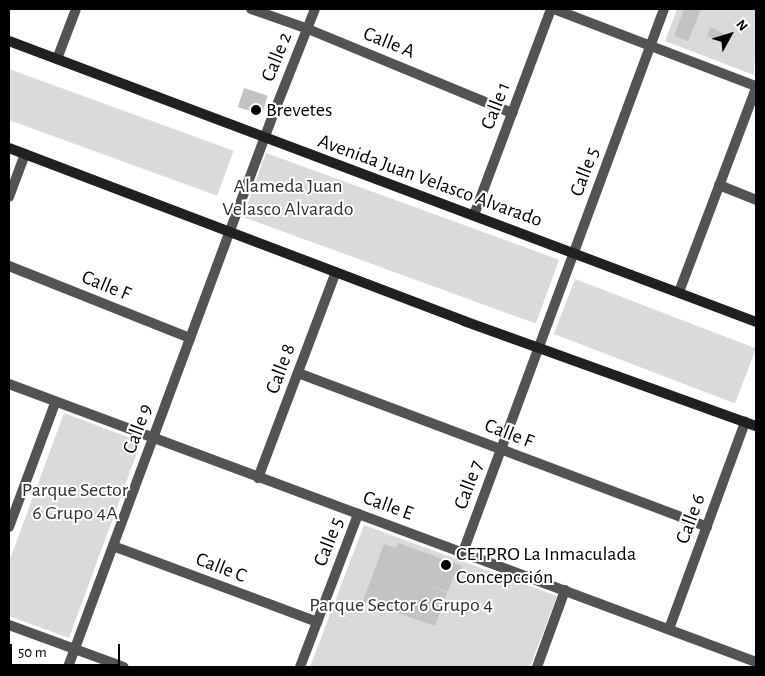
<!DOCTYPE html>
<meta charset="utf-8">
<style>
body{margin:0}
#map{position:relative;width:765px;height:676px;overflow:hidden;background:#fff;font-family:"Alegreya Sans",sans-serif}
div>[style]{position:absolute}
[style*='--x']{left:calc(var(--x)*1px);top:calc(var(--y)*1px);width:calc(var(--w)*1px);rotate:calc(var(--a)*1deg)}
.green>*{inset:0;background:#dadada;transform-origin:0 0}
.building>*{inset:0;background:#c3c3c3;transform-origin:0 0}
.street>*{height:10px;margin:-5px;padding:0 5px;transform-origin:5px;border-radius:5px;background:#535353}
.secondary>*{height:10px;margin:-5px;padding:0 5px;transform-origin:5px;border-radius:5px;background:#202020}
.dots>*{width:14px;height:14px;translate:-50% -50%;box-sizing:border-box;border:2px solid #fff;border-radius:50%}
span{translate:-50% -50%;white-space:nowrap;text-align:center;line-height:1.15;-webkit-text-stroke:4px #fff;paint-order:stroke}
.street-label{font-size:20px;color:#000}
.poi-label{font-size:20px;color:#000}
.left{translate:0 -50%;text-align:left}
.park-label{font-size:20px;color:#313131}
.frame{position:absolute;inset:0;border:10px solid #000;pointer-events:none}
.north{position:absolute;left:705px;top:10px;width:50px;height:50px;-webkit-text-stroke:4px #fff;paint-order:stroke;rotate:51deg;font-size:14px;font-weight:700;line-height:20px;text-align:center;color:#000}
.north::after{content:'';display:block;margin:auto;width:18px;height:22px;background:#000;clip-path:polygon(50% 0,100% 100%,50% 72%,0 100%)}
.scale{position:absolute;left:10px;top:644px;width:110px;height:22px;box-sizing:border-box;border:2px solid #000;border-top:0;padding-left:6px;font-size:15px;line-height:18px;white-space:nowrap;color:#000;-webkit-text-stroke:4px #fff;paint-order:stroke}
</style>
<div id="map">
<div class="green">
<div style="clip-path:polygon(677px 9px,756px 9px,754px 75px,665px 41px)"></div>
<div style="left:9px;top:69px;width:239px;height:48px;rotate:20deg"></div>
<div style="left:266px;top:153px;width:312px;height:68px;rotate:20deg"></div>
<div style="left:575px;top:279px;width:194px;height:59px;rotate:21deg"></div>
<div style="clip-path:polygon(64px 413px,141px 442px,69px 638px,9px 616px,9px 562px)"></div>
<div style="clip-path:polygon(364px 525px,557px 596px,530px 667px,310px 667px)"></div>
</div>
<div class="building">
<div style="clip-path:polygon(684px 9px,701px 9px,688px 41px,674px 36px)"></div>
<div style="clip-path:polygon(710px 27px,725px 34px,722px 42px,707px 36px)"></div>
<div style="left:244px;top:88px;width:25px;height:20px;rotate:18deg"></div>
<div style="clip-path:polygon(398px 543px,462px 566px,458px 577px,454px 575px,448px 592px,429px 585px,447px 593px,435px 626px,363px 601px,384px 544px,396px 548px)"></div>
</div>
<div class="street">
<div style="--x:251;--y:9;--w:60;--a:19.3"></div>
<div style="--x:308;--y:29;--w:221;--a:22.4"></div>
<div style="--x:554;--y:9;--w:216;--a:20.9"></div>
<div style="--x:57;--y:59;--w:53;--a:-69.2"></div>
<div style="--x:719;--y:185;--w:40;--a:22"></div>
<div style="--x:9;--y:197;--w:46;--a:-69.6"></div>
<div style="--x:474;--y:215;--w:220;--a:-69.5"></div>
<div style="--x:9;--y:266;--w:195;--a:21.7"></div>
<div style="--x:679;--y:292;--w:218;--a:-69.3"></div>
<div style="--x:298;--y:373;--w:437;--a:20.6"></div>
<div style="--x:9;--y:384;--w:797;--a:20.41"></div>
<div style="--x:258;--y:478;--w:220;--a:-69.3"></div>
<div style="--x:9;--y:527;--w:132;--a:-69.6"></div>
<div style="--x:113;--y:546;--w:218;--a:20.4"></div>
<div style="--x:463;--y:552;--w:579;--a:-69.69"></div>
<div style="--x:9;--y:625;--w:122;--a:20.1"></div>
<div style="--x:669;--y:629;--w:221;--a:-69.8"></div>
<div style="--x:68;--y:667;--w:589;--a:-69.63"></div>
<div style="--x:273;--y:115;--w:114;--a:-68.4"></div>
<div style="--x:300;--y:667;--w:164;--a:-69.2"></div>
<div style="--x:537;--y:667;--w:82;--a:-70"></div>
</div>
<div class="secondary">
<div style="--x:9;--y:41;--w:798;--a:20.61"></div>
<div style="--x:9;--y:148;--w:487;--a:20.8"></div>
<div style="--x:464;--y:321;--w:310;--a:19.8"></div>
</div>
<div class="dots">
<div style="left:256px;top:110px;background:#000"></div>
<div style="left:446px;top:565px;background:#000"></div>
</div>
<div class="street-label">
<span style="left:389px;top:43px;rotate:22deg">Calle A</span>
<span style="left:277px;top:57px;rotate:-68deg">Calle 2</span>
<span style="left:496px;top:106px;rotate:-69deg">Calle 1</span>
<span style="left:585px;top:172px;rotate:-70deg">Calle 5</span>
<span style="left:430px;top:181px;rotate:20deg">Avenida Juan Velasco Alvarado</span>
<span style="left:106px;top:286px;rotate:22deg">Calle F</span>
<span style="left:281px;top:369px;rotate:-70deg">Calle 8</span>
<span style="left:138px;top:429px;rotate:-70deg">Calle 9</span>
<span style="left:509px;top:434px;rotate:21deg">Calle F</span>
<span style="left:469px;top:485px;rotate:-70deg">Calle 7</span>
<span style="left:388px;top:506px;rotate:20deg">Calle E</span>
<span style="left:691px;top:519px;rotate:-70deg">Calle 6</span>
<span style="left:329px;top:542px;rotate:-69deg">Calle 5</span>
<span style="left:221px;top:568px;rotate:21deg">Calle C</span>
</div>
<div class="poi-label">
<span class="left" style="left:266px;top:110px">Brevetes</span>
<span class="left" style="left:456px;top:566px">CETPRO La Inmaculada<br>Concepcción</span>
</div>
<div class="park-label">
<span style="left:288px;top:198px">Alameda Juan<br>Velasco Alvarado</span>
<span style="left:75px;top:502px">Parque Sector<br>6 Grupo 4A</span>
<span style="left:401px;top:605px">Parque Sector 6 Grupo 4</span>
</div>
<div class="frame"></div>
<div class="north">N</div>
<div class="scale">50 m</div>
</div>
